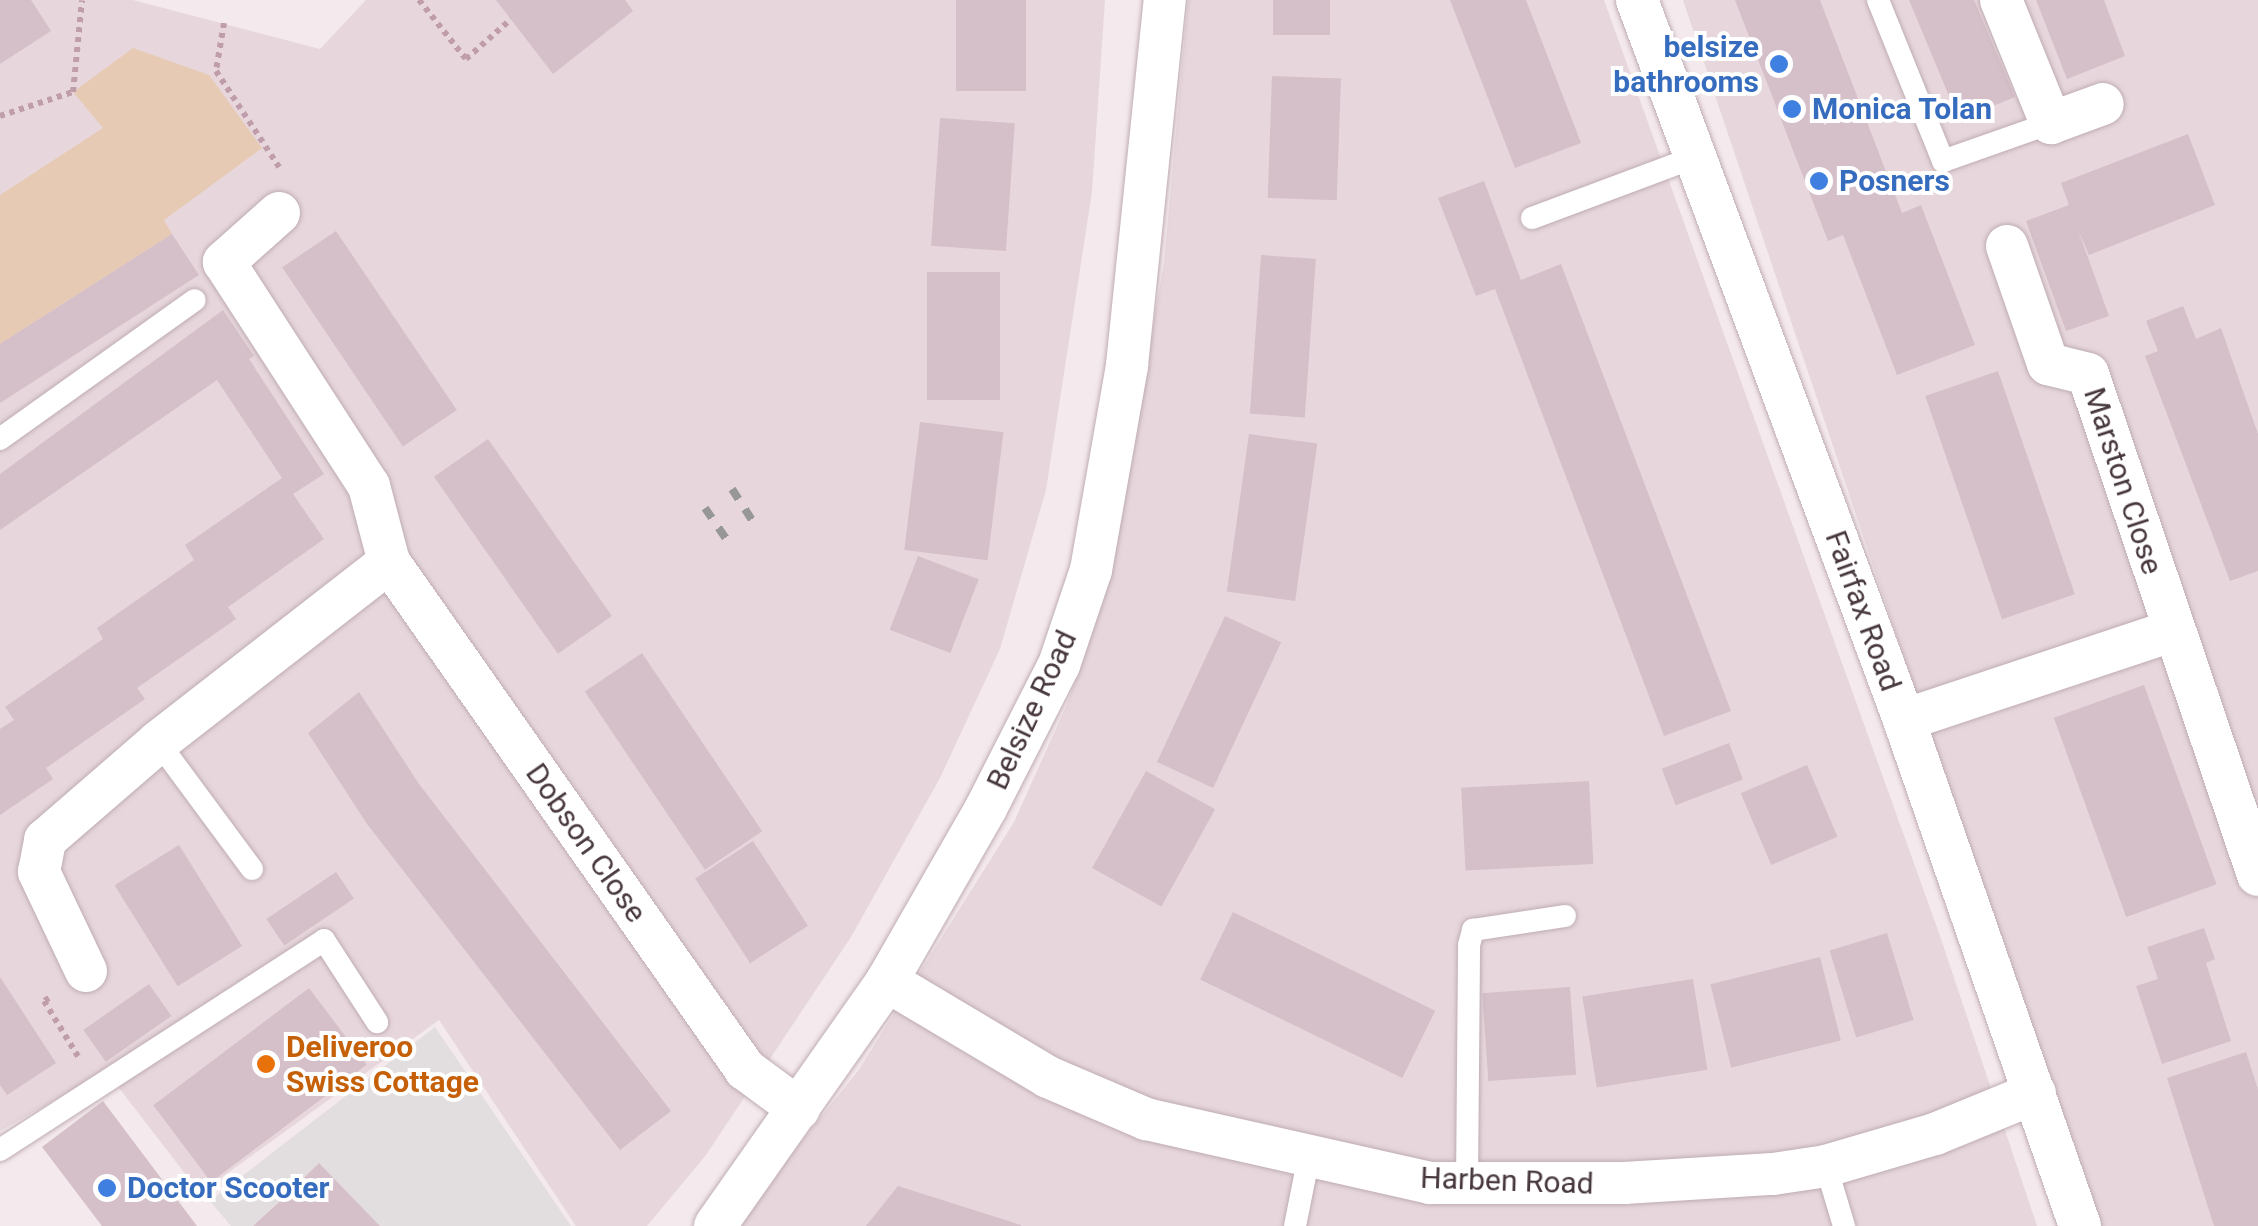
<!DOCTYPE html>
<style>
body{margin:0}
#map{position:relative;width:2258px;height:1226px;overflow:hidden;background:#f4e9ec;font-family:Roboto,sans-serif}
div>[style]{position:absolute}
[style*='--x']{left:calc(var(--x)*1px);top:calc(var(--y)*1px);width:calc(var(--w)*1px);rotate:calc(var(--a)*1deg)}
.residential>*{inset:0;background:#e7d7dc}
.green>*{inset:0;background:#e6cab3}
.parking>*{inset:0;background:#e2dddf}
.building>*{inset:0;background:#d5bfc8;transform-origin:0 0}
.path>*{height:6px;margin-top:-3px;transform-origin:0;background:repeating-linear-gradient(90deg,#c09daa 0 5px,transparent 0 10px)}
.roads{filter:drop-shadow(0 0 2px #bfacb3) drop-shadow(0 0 2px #bfacb3)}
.lane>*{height:22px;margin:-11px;padding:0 11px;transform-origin:11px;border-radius:11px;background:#fff}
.street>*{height:42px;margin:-21px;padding:0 21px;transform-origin:21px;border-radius:21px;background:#fff}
.rail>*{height:8px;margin-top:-4px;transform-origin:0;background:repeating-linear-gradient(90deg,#979797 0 12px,transparent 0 24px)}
.dots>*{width:28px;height:28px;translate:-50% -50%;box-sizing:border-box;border:5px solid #fff;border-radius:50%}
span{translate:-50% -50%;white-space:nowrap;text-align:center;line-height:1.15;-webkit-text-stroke:8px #fff;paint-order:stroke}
.shop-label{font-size:30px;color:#366cbe;font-weight:700}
.right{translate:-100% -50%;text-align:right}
.left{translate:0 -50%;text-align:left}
.street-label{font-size:30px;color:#47373e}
.food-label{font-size:30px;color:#c56008;font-weight:700}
</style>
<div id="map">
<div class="residential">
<div style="clip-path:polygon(0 0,133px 0,320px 49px,366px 0,1105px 0,1092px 192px,1046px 490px,1000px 649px,940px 778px,851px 937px,706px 1155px,647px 1226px,576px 1226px,439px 1020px,200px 1193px,106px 1071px,0 1131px)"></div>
<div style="clip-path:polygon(1188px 0,1604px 0,1939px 933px,2037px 1226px,733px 1226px,858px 1071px,1014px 822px,1067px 704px,1109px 583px,1164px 262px)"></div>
<div style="clip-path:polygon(1683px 0,2258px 0,2258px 1226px,2095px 1226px)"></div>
</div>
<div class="green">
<div style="clip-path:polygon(133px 48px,209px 75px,262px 148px,164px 220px,172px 234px,0 344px,0 195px,103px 128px,73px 92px)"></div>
</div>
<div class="parking">
<div style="clip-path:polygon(435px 1027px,571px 1226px,380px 1226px,319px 1163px,253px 1226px,231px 1226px,210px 1201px)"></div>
</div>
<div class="building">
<div style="clip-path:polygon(0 0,31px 0,51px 31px,0 64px)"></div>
<div style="clip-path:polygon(496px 0,625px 0,633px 11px,553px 74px)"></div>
<div style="left:956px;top:0;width:70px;height:91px"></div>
<div style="left:1273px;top:0;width:57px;height:35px"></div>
<div style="clip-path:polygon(1450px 0,1526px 0,1581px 143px,1515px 168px)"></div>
<div style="clip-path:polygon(1735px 0,1820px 0,1902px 213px,1921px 205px,1975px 345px,1897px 375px,1843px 235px,1828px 241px)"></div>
<div style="clip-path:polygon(1909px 0,1974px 0,2015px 97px,1959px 120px)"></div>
<div style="clip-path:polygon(2036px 0,2104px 0,2125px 56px,2067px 79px)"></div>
<div style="left:1272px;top:76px;width:69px;height:122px;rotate:2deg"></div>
<div style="left:940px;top:118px;width:75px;height:128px;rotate:4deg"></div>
<div style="clip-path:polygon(2188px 134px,2215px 205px,2089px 255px,2078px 230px,2109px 316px,2066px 331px,2026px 221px,2069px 205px,2061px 183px)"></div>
<div style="clip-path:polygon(1484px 181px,1521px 280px,1561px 264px,1731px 711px,1664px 736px,1495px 289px,1476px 296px,1438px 198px)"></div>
<div style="left:336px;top:231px;width:216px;height:65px;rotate:56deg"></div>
<div style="clip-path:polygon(172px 234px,199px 275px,0 403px,0 344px)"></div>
<div style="left:1261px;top:255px;width:55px;height:159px;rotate:4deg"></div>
<div style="left:927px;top:272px;width:73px;height:128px"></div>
<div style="clip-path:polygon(2183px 306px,2196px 339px,2221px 328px,2258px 434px,2258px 571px,2230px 581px,2145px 356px,2158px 351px,2146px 321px)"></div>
<div style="clip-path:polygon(223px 310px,254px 356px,249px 359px,324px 474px,293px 494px,324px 539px,228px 607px,236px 619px,137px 688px,145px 699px,46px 768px,53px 779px,0 815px,0 729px,14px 720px,5px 707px,103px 639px,97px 628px,194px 560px,185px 545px,282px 478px,217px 380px,0 530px,0 474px)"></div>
<div style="left:1998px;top:371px;width:236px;height:77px;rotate:71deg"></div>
<div style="left:920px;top:422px;width:84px;height:129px;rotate:7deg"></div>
<div style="left:1249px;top:434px;width:69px;height:159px;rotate:8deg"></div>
<div style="left:488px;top:439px;width:216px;height:66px;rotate:55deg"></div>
<div style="left:918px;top:556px;width:65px;height:79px;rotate:21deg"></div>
<div style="left:1225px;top:616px;width:62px;height:161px;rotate:25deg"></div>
<div style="left:642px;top:653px;width:215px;height:69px;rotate:56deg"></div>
<div style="left:2144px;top:685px;width:212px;height:96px;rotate:70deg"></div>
<div style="clip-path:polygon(359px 692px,419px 784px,671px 1111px,620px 1150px,367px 824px,308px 733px)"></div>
<div style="left:1729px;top:743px;width:39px;height:72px;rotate:69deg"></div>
<div style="left:1807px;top:765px;width:78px;height:72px;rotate:67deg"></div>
<div style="left:1146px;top:771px;width:79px;height:111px;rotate:29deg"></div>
<div style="left:1589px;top:781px;width:83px;height:128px;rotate:87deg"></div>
<div style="left:753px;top:841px;width:101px;height:69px;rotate:57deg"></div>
<div style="left:179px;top:845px;width:119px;height:76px;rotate:58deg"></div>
<div style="left:336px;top:872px;width:32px;height:84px;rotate:56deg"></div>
<div style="left:1233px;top:912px;width:225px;height:75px;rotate:26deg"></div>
<div style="clip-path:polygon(2204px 928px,2215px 959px,2206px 963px,2231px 1041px,2162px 1064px,2136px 986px,2158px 979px,2147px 947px)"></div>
<div style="left:1887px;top:933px;width:91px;height:60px;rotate:73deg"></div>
<div style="left:1820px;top:957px;width:86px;height:113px;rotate:76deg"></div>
<div style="clip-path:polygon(0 977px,56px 1063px,7px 1095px,0 1085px)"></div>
<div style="left:1693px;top:979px;width:92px;height:112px;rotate:81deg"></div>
<div style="left:149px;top:984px;width:39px;height:80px;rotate:55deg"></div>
<div style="left:1570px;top:987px;width:88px;height:88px;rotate:86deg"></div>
<div style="left:309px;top:988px;width:96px;height:195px;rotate:53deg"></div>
<div style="clip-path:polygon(2246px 1052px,2258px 1089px,2258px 1226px,2214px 1226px,2167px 1078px)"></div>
<div style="clip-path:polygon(103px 1101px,197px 1226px,102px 1226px,42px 1147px)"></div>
<div style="clip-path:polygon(319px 1163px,380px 1226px,253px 1226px,280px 1201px)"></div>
<div style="clip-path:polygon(898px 1186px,1021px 1225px,1021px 1226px,866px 1226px)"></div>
</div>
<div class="path">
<div style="--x:419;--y:0;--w:75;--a:51.5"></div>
<div style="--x:466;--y:59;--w:60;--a:-41.6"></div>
<div style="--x:224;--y:23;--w:49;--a:99.5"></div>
<div style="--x:216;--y:71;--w:115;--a:56.7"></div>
<div style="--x:0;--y:116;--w:77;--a:-18.2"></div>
<div style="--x:73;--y:92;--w:92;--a:-84.4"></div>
<div style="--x:49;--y:998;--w:6;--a:149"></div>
<div style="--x:44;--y:1001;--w:67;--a:58.4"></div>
</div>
<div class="roads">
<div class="lane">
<div style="--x:1878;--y:0;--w:174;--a:68"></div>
<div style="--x:1943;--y:161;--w:114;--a:-19.4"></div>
<div style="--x:1532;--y:218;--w:174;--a:-20.5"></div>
<div style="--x:0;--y:439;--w:239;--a:-35.5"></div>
<div style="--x:158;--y:742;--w:158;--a:53.5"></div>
<div style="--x:0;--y:1150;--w:386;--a:-32.9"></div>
<div style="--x:324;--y:940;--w:98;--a:57.1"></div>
<div style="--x:1826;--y:1166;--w:63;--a:73.3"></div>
<div style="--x:1467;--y:1183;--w:238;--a:-89.5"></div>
<div style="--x:1469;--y:945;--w:16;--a:-75"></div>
<div style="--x:1473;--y:930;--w:93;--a:-8.7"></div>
<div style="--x:1295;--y:1226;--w:71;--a:-78.7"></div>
</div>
<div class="street">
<div style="--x:1637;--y:0;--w:768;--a:69.65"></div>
<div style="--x:1904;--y:720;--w:536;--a:70.82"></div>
<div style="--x:2001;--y:0;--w:133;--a:67.9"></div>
<div style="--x:2051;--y:123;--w:55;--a:-20.1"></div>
<div style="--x:279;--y:213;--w:74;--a:138.3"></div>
<div style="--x:224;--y:262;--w:267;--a:57.1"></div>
<div style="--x:369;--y:486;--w:79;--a:75.3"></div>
<div style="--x:389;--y:562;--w:620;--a:54.92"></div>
<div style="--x:745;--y:1069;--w:67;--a:36.5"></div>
<div style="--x:2007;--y:246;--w:125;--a:70.8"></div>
<div style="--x:2048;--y:364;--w:41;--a:14"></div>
<div style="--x:2088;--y:374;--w:529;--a:71.26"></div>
<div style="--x:1904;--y:720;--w:282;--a:-18.4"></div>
<div style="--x:86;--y:971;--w:110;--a:-115.4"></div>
<div style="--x:39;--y:872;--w:33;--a:-79"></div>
<div style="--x:45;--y:840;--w:150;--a:-40.9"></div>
<div style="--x:158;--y:742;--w:293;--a:-37.9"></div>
<div style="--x:887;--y:981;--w:187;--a:30.8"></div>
<div style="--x:1048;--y:1077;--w:107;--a:23.2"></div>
<div style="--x:1146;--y:1119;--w:291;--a:12.7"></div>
<div style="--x:1430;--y:1183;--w:194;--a:0"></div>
<div style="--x:1624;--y:1183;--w:149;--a:-3.5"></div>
<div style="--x:1773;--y:1174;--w:54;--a:-8.6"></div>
<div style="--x:1826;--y:1166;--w:114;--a:-16.4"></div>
<div style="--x:1935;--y:1134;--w:108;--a:-22.3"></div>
<div style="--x:715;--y:1226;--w:299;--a:-54.9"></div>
<div style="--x:887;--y:981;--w:199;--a:-60.2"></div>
<div style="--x:986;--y:808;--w:161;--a:-63"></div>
<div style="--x:1059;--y:665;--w:100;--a:-71.4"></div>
<div style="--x:1091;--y:570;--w:208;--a:-80"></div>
<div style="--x:1127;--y:365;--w:367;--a:-84.1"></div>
</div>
</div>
<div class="rail">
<div style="--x:732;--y:489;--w:46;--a:57.3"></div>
<div style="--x:705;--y:508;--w:46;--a:55.6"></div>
</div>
<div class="dots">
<div style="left:1779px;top:64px;background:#3f7fe0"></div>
<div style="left:1792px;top:109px;background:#3f7fe0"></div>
<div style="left:1819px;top:181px;background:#3f7fe0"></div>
<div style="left:266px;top:1064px;background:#e8710a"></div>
<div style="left:107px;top:1188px;background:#3f7fe0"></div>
</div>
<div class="shop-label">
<span class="right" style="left:1759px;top:64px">belsize<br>bathrooms</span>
<span class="left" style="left:1812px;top:109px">Monica Tolan</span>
<span class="left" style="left:1839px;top:181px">Posners</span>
<span class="left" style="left:127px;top:1188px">Doctor Scooter</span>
</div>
<div class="street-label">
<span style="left:2123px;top:481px;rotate:72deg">Marston Close</span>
<span style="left:1863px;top:611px;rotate:70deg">Fairfax Road</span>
<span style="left:1032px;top:710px;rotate:-65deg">Belsize Road</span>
<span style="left:586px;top:843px;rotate:55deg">Dobson Close</span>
<span style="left:1507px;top:1181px;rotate:2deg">Harben Road</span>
</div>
<div class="food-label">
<span class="left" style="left:286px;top:1064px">Deliveroo<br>Swiss Cottage</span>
</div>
</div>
